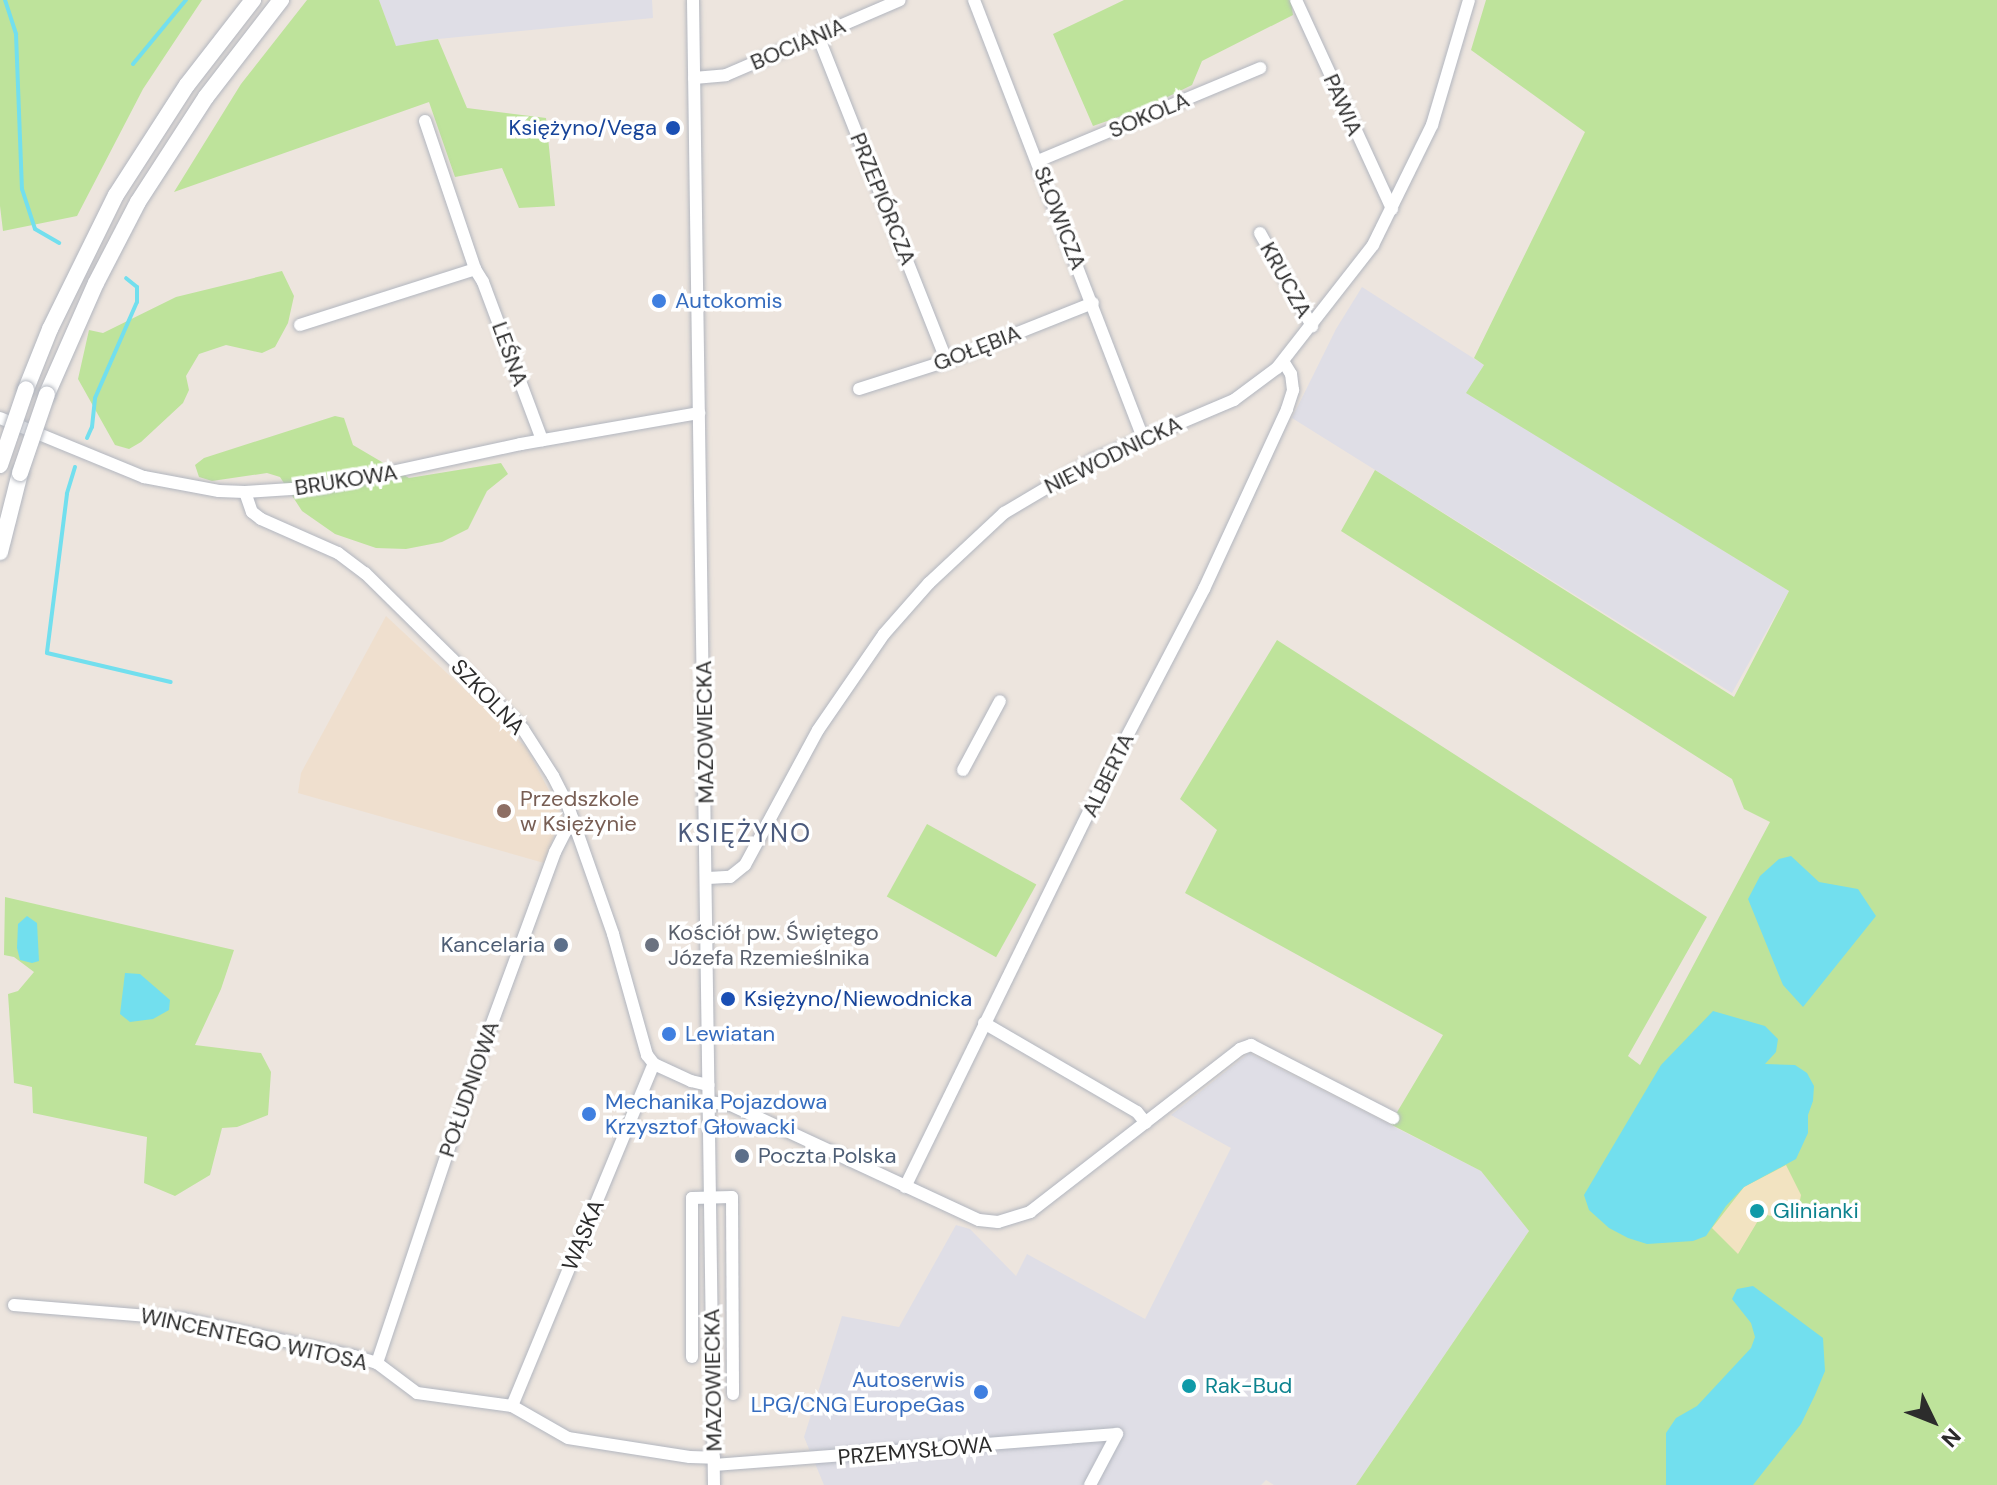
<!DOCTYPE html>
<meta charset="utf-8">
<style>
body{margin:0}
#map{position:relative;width:1997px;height:1485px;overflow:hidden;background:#ede5de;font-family:"DM Sans",sans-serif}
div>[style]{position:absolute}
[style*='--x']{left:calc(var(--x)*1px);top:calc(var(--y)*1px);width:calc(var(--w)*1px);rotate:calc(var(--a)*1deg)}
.industrial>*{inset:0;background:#dfdee6}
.education>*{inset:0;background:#efdfce}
.green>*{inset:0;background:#bee39b;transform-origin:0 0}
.sand>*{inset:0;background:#f2e3c1}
.water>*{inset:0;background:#72dfee}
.stream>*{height:4px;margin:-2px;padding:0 2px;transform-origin:2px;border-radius:2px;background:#72dfee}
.roads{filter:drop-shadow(0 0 2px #b2b6bf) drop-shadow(0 0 2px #b2b6bf)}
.minor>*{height:12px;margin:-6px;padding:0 6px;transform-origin:6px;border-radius:6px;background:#fff}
.secondary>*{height:16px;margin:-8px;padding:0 8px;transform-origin:8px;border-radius:8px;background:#fff}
.bridges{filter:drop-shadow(0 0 2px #b2b6bf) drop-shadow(0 0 2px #b2b6bf)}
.secondary-bridge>*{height:16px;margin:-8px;padding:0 8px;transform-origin:8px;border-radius:8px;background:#fff}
.dots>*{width:22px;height:22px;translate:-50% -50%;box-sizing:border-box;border:4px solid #fff;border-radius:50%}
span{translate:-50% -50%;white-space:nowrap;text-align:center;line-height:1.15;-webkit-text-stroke:7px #fff;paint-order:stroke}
.street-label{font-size:22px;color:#2c2c2c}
.transit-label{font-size:22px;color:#164399}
.right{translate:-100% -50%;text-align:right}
.left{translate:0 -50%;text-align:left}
.shop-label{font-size:22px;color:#366cbe}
.education-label{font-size:22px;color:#785e54}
.worship-label{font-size:22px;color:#5b616d}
.service-label{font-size:22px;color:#4e5e75}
.culture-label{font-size:22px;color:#0d838f}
.quarter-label{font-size:26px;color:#4c5b7d;letter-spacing:2px}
.north{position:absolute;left:1893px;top:1381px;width:80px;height:80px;-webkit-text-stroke:6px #fff;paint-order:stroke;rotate:133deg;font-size:22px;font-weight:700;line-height:32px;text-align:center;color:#2c2c2c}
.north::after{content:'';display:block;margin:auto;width:28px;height:36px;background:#2c2c2c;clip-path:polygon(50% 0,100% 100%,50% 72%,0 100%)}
</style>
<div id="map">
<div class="industrial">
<div style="clip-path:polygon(379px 0,652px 0,653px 18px,438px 39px,396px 47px)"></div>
<div style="clip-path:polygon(1362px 287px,1484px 365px,1467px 393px,1789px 591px,1732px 693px,1292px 418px,1336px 329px)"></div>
<div style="clip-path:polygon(1249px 1053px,1481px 1171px,1529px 1231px,1356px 1485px,1274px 1485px,1266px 1480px,1261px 1485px,824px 1485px,804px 1437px,842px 1316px,899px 1327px,956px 1225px,970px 1229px,1016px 1276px,1027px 1254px,1145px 1319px,1231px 1148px,1171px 1115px)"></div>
</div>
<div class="education">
<div style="clip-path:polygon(386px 616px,526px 747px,562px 815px,544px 863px,298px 793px,301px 773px)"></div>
</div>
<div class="green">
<div style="clip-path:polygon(0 0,202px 0,143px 89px,77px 216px,3px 231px,0 206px)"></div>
<div style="clip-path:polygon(307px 0,379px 0,396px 46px,438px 39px,467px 108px,546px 118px,555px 206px,519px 208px,502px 168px,455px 177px,429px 102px,174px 192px,241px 84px)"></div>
<div style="clip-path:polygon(1124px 0,1291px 0,1293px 15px,1202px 61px,1192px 85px,1147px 107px,1093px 126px,1053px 34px)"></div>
<div style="clip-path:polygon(1486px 0,1997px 0,1997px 1485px,1356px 1485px,1529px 1231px,1481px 1171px,1390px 1124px,1443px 1035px,1185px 893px,1217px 830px,1180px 799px,1277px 640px,1707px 917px,1628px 1056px,1640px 1065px,1770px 822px,1744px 809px,1732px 779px,1341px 531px,1375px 470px,1734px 697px,1789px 591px,1466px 393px,1484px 365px,1474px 358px,1585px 132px,1471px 50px)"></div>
<div style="clip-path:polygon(282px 271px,294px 296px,288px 323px,275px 347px,262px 353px,226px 345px,199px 354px,186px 376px,189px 390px,183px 403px,141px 442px,129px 449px,115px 445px,78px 379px,89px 330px,103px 333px,176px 297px)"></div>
<div style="clip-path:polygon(335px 416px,344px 418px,353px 445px,409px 478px,501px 463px,508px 474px,487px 491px,468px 529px,442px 542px,406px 549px,376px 548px,335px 534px,302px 511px,280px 477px,267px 473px,212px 481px,199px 477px,195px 465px,204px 458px)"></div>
<div style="left:927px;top:824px;width:125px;height:83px;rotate:29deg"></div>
<div style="clip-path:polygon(5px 897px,234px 950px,221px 989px,195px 1045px,261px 1053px,271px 1072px,268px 1115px,237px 1127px,222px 1128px,210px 1175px,175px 1196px,144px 1183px,147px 1137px,33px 1113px,32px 1087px,14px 1083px,8px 994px,18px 991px,34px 972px,14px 957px,4px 955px)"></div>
</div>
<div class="sand">
<div style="clip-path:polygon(1786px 1165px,1801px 1195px,1796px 1221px,1762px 1214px,1738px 1254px,1712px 1228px,1744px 1187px)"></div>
</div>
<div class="water">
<div style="clip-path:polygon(1791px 856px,1819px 882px,1858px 889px,1876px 916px,1803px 1007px,1783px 985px,1748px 899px,1760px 876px,1779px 859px)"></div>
<div style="clip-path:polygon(27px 916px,37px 923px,39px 961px,32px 963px,20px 960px,17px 948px,18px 924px)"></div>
<div style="clip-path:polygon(125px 973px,140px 974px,170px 1000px,169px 1010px,153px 1019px,130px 1022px,120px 1014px)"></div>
<div style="clip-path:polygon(1713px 1011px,1765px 1026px,1778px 1039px,1776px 1052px,1765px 1064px,1795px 1065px,1807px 1073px,1814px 1086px,1813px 1101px,1808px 1115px,1808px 1133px,1796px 1159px,1744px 1187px,1726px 1206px,1706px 1236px,1693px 1241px,1647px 1244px,1628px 1238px,1609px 1228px,1589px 1210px,1584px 1195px,1661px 1065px)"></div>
<div style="clip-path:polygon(1753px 1286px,1823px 1338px,1825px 1371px,1815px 1395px,1801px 1424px,1753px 1485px,1666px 1485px,1666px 1433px,1676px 1418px,1697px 1406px,1751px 1348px,1755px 1337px,1751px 1323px,1732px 1299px,1737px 1289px)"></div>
</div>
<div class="stream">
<div style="--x:5;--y:0;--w:36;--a:72"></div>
<div style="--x:16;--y:34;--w:155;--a:87.8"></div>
<div style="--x:22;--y:189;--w:42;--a:72"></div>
<div style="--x:35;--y:229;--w:28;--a:30"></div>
<div style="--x:133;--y:64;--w:83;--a:-50.4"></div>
<div style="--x:87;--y:438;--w:12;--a:-66"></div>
<div style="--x:92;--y:427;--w:29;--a:-84"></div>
<div style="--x:95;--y:398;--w:105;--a:-66.4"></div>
<div style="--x:137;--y:302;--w:15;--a:-90"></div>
<div style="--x:137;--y:287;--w:14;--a:-141"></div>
<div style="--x:75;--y:467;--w:28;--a:107"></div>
<div style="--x:67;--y:494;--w:160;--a:97.2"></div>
<div style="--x:47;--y:653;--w:127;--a:13.2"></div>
</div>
<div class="roads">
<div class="minor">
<div style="--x:693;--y:0;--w:1485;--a:89.19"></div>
<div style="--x:974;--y:0;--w:469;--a:68.9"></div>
<div style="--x:1296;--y:0;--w:230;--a:65.3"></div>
<div style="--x:818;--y:36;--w:350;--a:68.4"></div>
<div style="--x:694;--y:78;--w:32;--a:-5"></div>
<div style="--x:726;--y:75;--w:189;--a:-23.3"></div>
<div style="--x:425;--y:121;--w:156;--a:71.3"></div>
<div style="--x:475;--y:269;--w:15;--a:58"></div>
<div style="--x:483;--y:282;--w:169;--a:69.5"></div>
<div style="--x:1038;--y:161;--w:241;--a:-22.7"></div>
<div style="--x:1260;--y:233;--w:107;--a:60.8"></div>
<div style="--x:300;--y:325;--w:184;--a:-17.7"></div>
<div style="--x:859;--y:389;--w:92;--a:-17.7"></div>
<div style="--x:947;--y:361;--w:157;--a:-21.7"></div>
<div style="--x:0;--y:418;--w:156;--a:22.3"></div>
<div style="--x:144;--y:477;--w:76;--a:10.6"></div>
<div style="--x:219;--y:491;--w:26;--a:2"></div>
<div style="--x:245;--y:492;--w:77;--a:-3.7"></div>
<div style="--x:322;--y:487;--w:204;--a:-12.2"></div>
<div style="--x:521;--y:444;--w:181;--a:-9.9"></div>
<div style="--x:245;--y:492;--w:21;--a:71"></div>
<div style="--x:252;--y:512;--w:11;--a:38"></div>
<div style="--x:261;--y:519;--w:84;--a:23.8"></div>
<div style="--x:338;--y:553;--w:34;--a:37"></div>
<div style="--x:365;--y:573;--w:222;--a:44.6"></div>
<div style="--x:523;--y:729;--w:56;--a:57.4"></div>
<div style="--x:553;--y:776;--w:34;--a:63"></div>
<div style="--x:568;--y:806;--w:136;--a:70.6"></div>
<div style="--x:613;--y:934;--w:126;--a:74.3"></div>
<div style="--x:647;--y:1055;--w:11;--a:52"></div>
<div style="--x:654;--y:1064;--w:41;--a:24.7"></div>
<div style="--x:691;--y:1081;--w:18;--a:13"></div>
<div style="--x:963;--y:770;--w:78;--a:-61.8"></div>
<div style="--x:708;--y:878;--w:22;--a:-3"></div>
<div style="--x:730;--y:877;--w:19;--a:-39"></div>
<div style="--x:745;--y:865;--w:153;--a:-61.6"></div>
<div style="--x:818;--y:730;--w:116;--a:-55.5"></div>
<div style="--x:884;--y:634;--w:68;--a:-48.6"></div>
<div style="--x:929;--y:583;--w:103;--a:-43"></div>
<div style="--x:1004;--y:513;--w:106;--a:-30.7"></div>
<div style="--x:1095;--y:459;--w:151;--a:-23"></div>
<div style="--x:1234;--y:400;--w:54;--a:-36.7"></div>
<div style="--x:1277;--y:368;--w:156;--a:-52"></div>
<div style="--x:1373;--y:245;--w:134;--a:-63.8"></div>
<div style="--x:1432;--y:125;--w:130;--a:-73.5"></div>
<div style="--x:984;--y:1023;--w:177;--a:30.2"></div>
<div style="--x:1137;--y:1112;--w:14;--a:51"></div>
<div style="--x:709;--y:1102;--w:22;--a:8"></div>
<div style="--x:731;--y:1105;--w:273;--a:24.9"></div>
<div style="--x:979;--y:1220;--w:19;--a:6"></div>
<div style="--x:998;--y:1222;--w:34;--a:-17"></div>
<div style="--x:1030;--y:1212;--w:266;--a:-37.8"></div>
<div style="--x:1240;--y:1049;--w:12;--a:-20"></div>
<div style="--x:1251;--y:1045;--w:160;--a:27.2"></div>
<div style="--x:905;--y:1187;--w:468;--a:-63.9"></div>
<div style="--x:1111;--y:767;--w:201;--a:-62.4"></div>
<div style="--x:1204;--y:589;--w:198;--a:-65.2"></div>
<div style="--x:1287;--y:409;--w:20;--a:-72"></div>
<div style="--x:1293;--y:390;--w:16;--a:-97"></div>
<div style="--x:1291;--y:374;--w:15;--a:-122"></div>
<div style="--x:14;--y:1305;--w:171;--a:4.7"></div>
<div style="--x:184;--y:1319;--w:174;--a:12.3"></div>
<div style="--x:354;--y:1356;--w:24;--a:17"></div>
<div style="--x:377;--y:1363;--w:50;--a:36.9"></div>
<div style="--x:417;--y:1393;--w:96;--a:7.8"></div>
<div style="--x:512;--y:1406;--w:64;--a:29.7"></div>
<div style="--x:568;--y:1438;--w:123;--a:8.9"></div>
<div style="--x:690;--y:1457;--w:24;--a:2"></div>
<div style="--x:692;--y:1357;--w:159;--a:-90"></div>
<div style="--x:692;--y:1198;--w:40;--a:-1.4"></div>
<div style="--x:732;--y:1197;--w:197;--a:89.7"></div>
<div style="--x:377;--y:1363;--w:315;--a:-71.5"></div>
<div style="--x:477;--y:1064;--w:226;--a:-69.8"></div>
<div style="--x:555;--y:852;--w:38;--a:-63"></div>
<div style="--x:512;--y:1406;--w:370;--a:-67.5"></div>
<div style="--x:714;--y:1465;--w:404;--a:-4.4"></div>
<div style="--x:1090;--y:1485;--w:58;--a:-62.1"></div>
</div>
<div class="secondary">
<div style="--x:26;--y:389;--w:65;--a:-68.2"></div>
<div style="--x:50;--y:329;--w:149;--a:-63.8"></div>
<div style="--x:116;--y:195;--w:131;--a:-57.2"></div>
<div style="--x:187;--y:85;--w:108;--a:-52.2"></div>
<div style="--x:47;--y:394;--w:121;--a:-66.2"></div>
<div style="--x:96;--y:283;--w:91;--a:-62.6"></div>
<div style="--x:138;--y:202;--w:125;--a:-57.1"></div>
<div style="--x:206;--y:97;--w:123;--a:-52.3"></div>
<div style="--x:0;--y:552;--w:81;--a:-75.8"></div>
</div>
</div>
<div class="bridges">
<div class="secondary-bridge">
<div style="--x:0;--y:465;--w:80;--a:-71.1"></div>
<div style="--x:20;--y:473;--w:83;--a:-71.1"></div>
</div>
</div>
<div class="dots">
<div style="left:673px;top:128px;background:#1a4fb4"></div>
<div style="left:659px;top:301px;background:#3f7fe0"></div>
<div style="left:504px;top:811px;background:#8d6e63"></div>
<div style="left:561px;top:945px;background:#5c6f8a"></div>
<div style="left:652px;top:945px;background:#6b7280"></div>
<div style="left:728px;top:999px;background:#1a4fb4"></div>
<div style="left:669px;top:1034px;background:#3f7fe0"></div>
<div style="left:589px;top:1114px;background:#3f7fe0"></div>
<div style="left:742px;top:1156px;background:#5c6f8a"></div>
<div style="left:1757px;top:1211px;background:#0f9aa8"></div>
<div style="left:1189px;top:1386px;background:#0f9aa8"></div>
<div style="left:981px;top:1392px;background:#3f7fe0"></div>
</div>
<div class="street-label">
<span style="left:798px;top:44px;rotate:-23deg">BOCIANIA</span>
<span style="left:1343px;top:105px;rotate:66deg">PAWIA</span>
<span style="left:1149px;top:115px;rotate:-23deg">SOKOLA</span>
<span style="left:883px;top:199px;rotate:68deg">PRZEPIÓRCZA</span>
<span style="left:1060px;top:218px;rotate:69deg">SŁOWICZA</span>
<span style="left:1286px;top:280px;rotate:61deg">KRUCZA</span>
<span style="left:977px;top:348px;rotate:-21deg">GOŁĘBIA</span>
<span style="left:510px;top:354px;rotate:70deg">LEŚNA</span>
<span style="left:1113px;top:455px;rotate:-26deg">NIEWODNICKA</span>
<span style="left:346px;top:480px;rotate:-9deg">BRUKOWA</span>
<span style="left:488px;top:697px;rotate:46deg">SZKOLNA</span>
<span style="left:705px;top:732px;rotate:-91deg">MAZOWIECKA</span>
<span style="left:1108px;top:775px;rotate:-64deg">ALBERTA</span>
<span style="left:469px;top:1089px;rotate:-71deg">POŁUDNIOWA</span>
<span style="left:583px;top:1235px;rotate:-67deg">WĄSKA</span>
<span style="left:254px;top:1339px;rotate:12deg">WINCENTEGO WITOSA</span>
<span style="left:713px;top:1380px;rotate:-91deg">MAZOWIECKA</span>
<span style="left:915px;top:1451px;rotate:-5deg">PRZEMYSŁOWA</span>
</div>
<div class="transit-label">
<span class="right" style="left:657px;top:128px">Księżyno/Vega</span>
<span class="left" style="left:744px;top:999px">Księżyno/Niewodnicka</span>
</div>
<div class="shop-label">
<span class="left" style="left:675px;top:301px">Autokomis</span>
<span class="left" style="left:685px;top:1034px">Lewiatan</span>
<span class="left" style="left:605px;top:1114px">Mechanika Pojazdowa<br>Krzysztof Głowacki</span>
<span class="right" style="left:965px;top:1392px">Autoserwis<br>LPG/CNG EuropeGas</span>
</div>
<div class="education-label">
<span class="left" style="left:520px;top:811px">Przedszkole<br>w Księżynie</span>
</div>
<div class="worship-label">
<span class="left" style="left:668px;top:945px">Kościół pw. Świętego<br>Józefa Rzemieślnika</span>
</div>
<div class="service-label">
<span class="right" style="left:545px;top:945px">Kancelaria</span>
<span class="left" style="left:758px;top:1156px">Poczta Polska</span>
</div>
<div class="culture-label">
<span class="left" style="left:1773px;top:1211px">Glinianki</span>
<span class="left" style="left:1205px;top:1386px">Rak-Bud</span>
</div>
<div class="quarter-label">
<span style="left:745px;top:834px">KSIĘŻYNO</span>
</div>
<div class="north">N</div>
</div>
